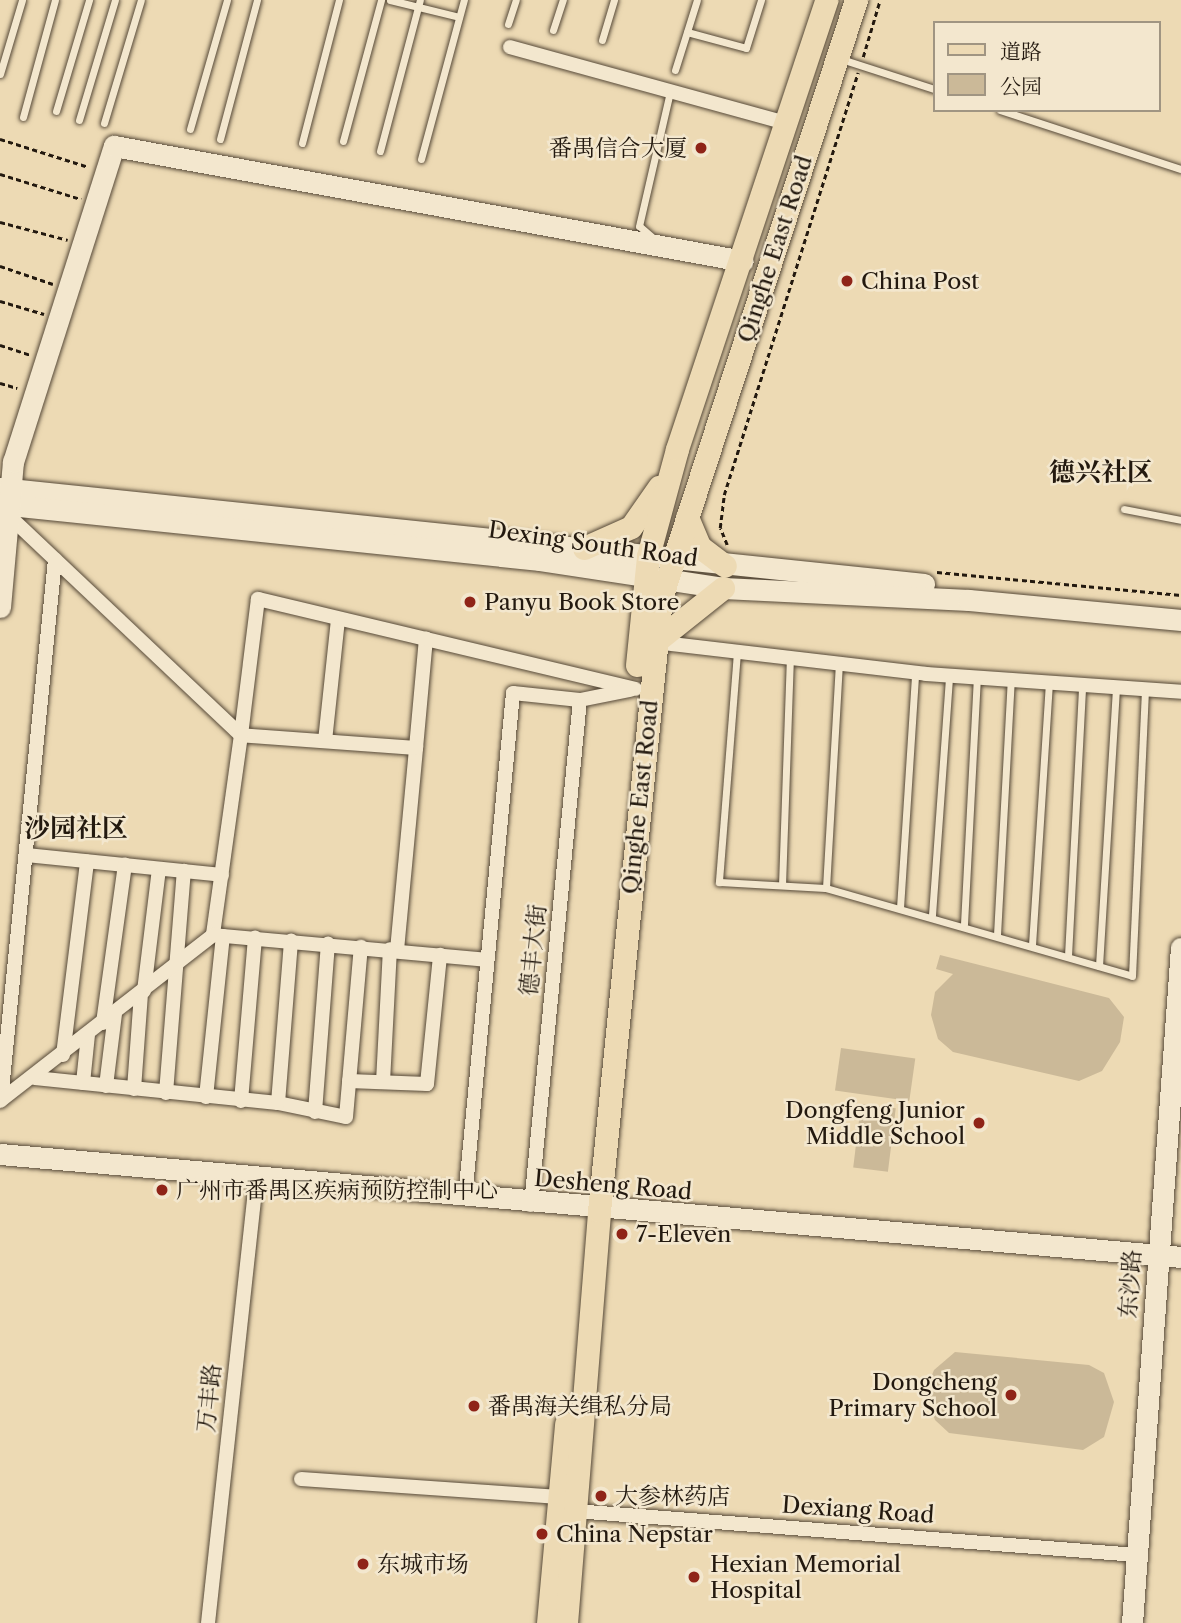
<!DOCTYPE html>
<meta charset="utf-8">
<style>
body{margin:0}
#map{position:relative;width:1181px;height:1623px;overflow:hidden;background:#eddab4;font-family:"Libre Caslon Text","Noto Serif SC",serif}
div>[style]{position:absolute}
[style*='--x']{left:calc(var(--x)*1px);top:calc(var(--y)*1px);width:calc(var(--w)*1px);rotate:calc(var(--a)*1deg)}
.green>*{inset:0;background:#cbb998;transform-origin:0 0}
.path>*{height:2.5px;margin-top:-1.25px;transform-origin:0;background:repeating-linear-gradient(90deg,#23190f 0 5px,transparent 0 8.5px)}
.roads{filter:drop-shadow(0 0 2px #564938) drop-shadow(0 0 2px #564938)}
.lane>*{height:7px;margin:-3.5px;padding:0 3.5px;transform-origin:3.5px;border-radius:3.5px;background:#f3e7ce}
.street>*{height:14px;margin:-7px;padding:0 7px;transform-origin:7px;border-radius:7px;background:#f3e7ce}
.secondary>*{height:21px;margin:-10.5px;padding:0 10.5px;transform-origin:10.5px;border-radius:10.5px;background:#f3e7ce}
.primary>*{height:23px;margin:-11.5px;padding:0 11.5px;transform-origin:11.5px;border-radius:11.5px;background:#eddab4}
.dots>*{width:19px;height:19px;translate:-50% -50%;box-sizing:border-box;border:4px solid #f3e7ce;border-radius:50%}
span{translate:-50% -50%;white-space:nowrap;text-align:center;line-height:1.15;-webkit-text-stroke:5px #f3e7ce;paint-order:stroke}
.poi-label{font-size:23px;color:#23190f}
.right{translate:-100% -50%;text-align:right}
.left{translate:0 -50%;text-align:left}
.street-label{font-size:23px;color:#23190f}
.quarter-label{font-size:26px;color:#23190f;font-weight:700}
.legend{position:absolute;left:933px;top:21px;width:228px;height:91px;box-sizing:border-box;background:#f3e7ce;border:2px solid #a09582;margin:0;padding:9px 12px;list-style:none;font-size:21px;color:#23190f}
.legend li{display:flex;align-items:center;gap:14px;height:35px}
.legend b{width:35px;border:2px solid #a09582}
</style>
<div id="map">
<div class="green">
<div style="clip-path:polygon(940px 955px,1109px 998px,1124px 1017px,1120px 1042px,1102px 1071px,1079px 1081px,953px 1052px,938px 1039px,931px 1015px,935px 992px,953px 974px,936px 969px)"></div>
<div style="left:841px;top:1048px;width:75px;height:43px;rotate:8deg"></div>
<div style="left:861px;top:1104px;width:35px;height:64px;rotate:7deg"></div>
<div style="clip-path:polygon(955px 1352px,1089px 1365px,1104px 1373px,1114px 1402px,1104px 1437px,1083px 1450px,949px 1433px,935px 1420px,925px 1392px,934px 1370px)"></div>
</div>
<div class="path">
<div style="--x:863;--y:57;--w:59;--a:-73.4"></div>
<div style="--x:0;--y:139;--w:93;--a:17.5"></div>
<div style="--x:0;--y:174;--w:85;--a:17.2"></div>
<div style="--x:0;--y:222;--w:70;--a:14.8"></div>
<div style="--x:0;--y:266;--w:56;--a:18.8"></div>
<div style="--x:0;--y:301;--w:46;--a:16.5"></div>
<div style="--x:0;--y:345;--w:32;--a:18"></div>
<div style="--x:0;--y:383;--w:18;--a:16"></div>
<div style="--x:727;--y:545;--w:18;--a:-112"></div>
<div style="--x:720;--y:528;--w:33;--a:-83"></div>
<div style="--x:724;--y:495;--w:443;--a:-72.4"></div>
<div style="--x:937;--y:572;--w:245;--a:5.4"></div>
</div>
<div class="roads">
<div class="lane">
<div style="--x:390;--y:0;--w:71;--a:13.8"></div>
<div style="--x:508;--y:24;--w:25;--a:-72"></div>
<div style="--x:553;--y:30;--w:32;--a:-72"></div>
<div style="--x:687;--y:32;--w:61;--a:15.2"></div>
<div style="--x:746;--y:48;--w:50;--a:-72.6"></div>
<div style="--x:602;--y:40;--w:42;--a:-73.3"></div>
<div style="--x:841;--y:59;--w:98;--a:17.9"></div>
<div style="--x:675;--y:70;--w:73;--a:-72.6"></div>
<div style="--x:0;--y:74;--w:77;--a:-73.4"></div>
<div style="--x:1000;--y:110;--w:190;--a:18.1"></div>
<div style="--x:56;--y:111;--w:116;--a:-73.4"></div>
<div style="--x:23;--y:117;--w:121;--a:-74.7"></div>
<div style="--x:79;--y:120;--w:125;--a:-73.3"></div>
<div style="--x:104;--y:123;--w:128;--a:-73.3"></div>
<div style="--x:190;--y:129;--w:134;--a:-74"></div>
<div style="--x:220;--y:139;--w:144;--a:-75.1"></div>
<div style="--x:343;--y:141;--w:146;--a:-74.9"></div>
<div style="--x:302;--y:143;--w:148;--a:-75.5"></div>
<div style="--x:380;--y:151;--w:156;--a:-75.2"></div>
<div style="--x:421;--y:159;--w:165;--a:-74.9"></div>
<div style="--x:653;--y:238;--w:18;--a:-139"></div>
<div style="--x:639;--y:226;--w:138;--a:-77"></div>
<div style="--x:1124;--y:509;--w:58;--a:10.9"></div>
<div style="--x:737;--y:652;--w:231;--a:94.5"></div>
<div style="--x:719;--y:882;--w:107;--a:3.2"></div>
<div style="--x:826;--y:888;--w:318;--a:16"></div>
<div style="--x:1132;--y:976;--w:286;--a:-87.4"></div>
<div style="--x:782;--y:885;--w:226;--a:-88"></div>
<div style="--x:826;--y:888;--w:224;--a:-86.7"></div>
<div style="--x:900;--y:908;--w:235;--a:-86.3"></div>
<div style="--x:932;--y:915;--w:240;--a:-85.9"></div>
<div style="--x:964;--y:924;--w:246;--a:-87"></div>
<div style="--x:997;--y:935;--w:255;--a:-86.9"></div>
<div style="--x:1032;--y:945;--w:263;--a:-86.3"></div>
<div style="--x:1068;--y:956;--w:270;--a:-87"></div>
<div style="--x:1099;--y:966;--w:279;--a:-86.5"></div>
</div>
<div class="street">
<div style="--x:510;--y:47;--w:285;--a:15.4"></div>
<div style="--x:8;--y:515;--w:320;--a:43.4"></div>
<div style="--x:241;--y:735;--w:202;--a:98"></div>
<div style="--x:655;--y:642;--w:273;--a:6.7"></div>
<div style="--x:926;--y:674;--w:256;--a:4"></div>
<div style="--x:325;--y:741;--w:123;--a:-83.9"></div>
<div style="--x:416;--y:748;--w:110;--a:-84.8"></div>
<div style="--x:26;--y:855;--w:197;--a:5.8"></div>
<div style="--x:397;--y:950;--w:203;--a:-84.6"></div>
<div style="--x:416;--y:748;--w:175;--a:-175.8"></div>
<div style="--x:241;--y:735;--w:137;--a:-82.9"></div>
<div style="--x:258;--y:599;--w:388;--a:13.4"></div>
<div style="--x:144;--y:991;--w:123;--a:-83"></div>
<div style="--x:103;--y:1023;--w:160;--a:-82.1"></div>
<div style="--x:63;--y:1055;--w:195;--a:-82.9"></div>
<div style="--x:35;--y:1078;--w:244;--a:5.9"></div>
<div style="--x:278;--y:1103;--w:69;--a:11.6"></div>
<div style="--x:346;--y:1117;--w:171;--a:-85"></div>
<div style="--x:349;--y:1081;--w:78;--a:2.2"></div>
<div style="--x:427;--y:1084;--w:130;--a:-84.2"></div>
<div style="--x:383;--y:1082;--w:133;--a:-87"></div>
<div style="--x:83;--y:1083;--w:48;--a:-84.1"></div>
<div style="--x:106;--y:1086;--w:73;--a:-82.9"></div>
<div style="--x:134;--y:1089;--w:96;--a:-85.8"></div>
<div style="--x:166;--y:1093;--w:223;--a:-85.4"></div>
<div style="--x:206;--y:1097;--w:162;--a:-84"></div>
<div style="--x:1;--y:1100;--w:543;--a:-84.29"></div>
<div style="--x:0;--y:1101;--w:270;--a:-37.9"></div>
<div style="--x:213;--y:935;--w:275;--a:5.2"></div>
<div style="--x:241;--y:1101;--w:164;--a:-85.1"></div>
<div style="--x:278;--y:1103;--w:163;--a:-85.4"></div>
<div style="--x:315;--y:1112;--w:169;--a:-85.6"></div>
<div style="--x:465;--y:1198;--w:507;--a:-84.57"></div>
<div style="--x:513;--y:693;--w:67;--a:6"></div>
<div style="--x:580;--y:700;--w:51;--a:-11.3"></div>
<div style="--x:531;--y:1205;--w:507;--a:-84.46"></div>
<div style="--x:301;--y:1479;--w:259;--a:4"></div>
<div style="--x:575;--y:1511;--w:564;--a:4.48"></div>
<div style="--x:208;--y:1623;--w:448;--a:-83.8"></div>
</div>
<div class="secondary">
<div style="--x:0;--y:488;--w:929;--a:5.93"></div>
<div style="--x:0;--y:504;--w:543;--a:5.92"></div>
<div style="--x:540;--y:560;--w:185;--a:8.7"></div>
<div style="--x:723;--y:588;--w:246;--a:2.8"></div>
<div style="--x:969;--y:600;--w:213;--a:5.4"></div>
<div style="--x:0;--y:607;--w:146;--a:-84.9"></div>
<div style="--x:13;--y:462;--w:332;--a:-72.3"></div>
<div style="--x:114;--y:146;--w:639;--a:10.36"></div>
<div style="--x:0;--y:1154;--w:1185;--a:4.98"></div>
<div style="--x:1132;--y:1623;--w:677;--a:-85.85"></div>
</div>
<div class="primary">
<div style="--x:687;--y:517;--w:33;--a:67"></div>
<div style="--x:700;--y:547;--w:31;--a:37"></div>
<div style="--x:584;--y:548;--w:51;--a:-24.1"></div>
<div style="--x:631;--y:527;--w:49;--a:-55"></div>
<div style="--x:655;--y:642;--w:87;--a:-38.5"></div>
<div style="--x:637;--y:665;--w:110;--a:-84.2"></div>
<div style="--x:648;--y:556;--w:111;--a:-74.8"></div>
<div style="--x:677;--y:449;--w:473;--a:-71.6"></div>
<div style="--x:548;--y:1623;--w:200;--a:-84.8"></div>
<div style="--x:566;--y:1623;--w:413;--a:-85.4"></div>
<div style="--x:599;--y:1211;--w:616;--a:-84.22"></div>
<div style="--x:661;--y:598;--w:629;--a:-71.94"></div>
</div>
</div>
<div class="dots">
<div style="left:701px;top:148px;background:#8f2418"></div>
<div style="left:847px;top:281px;background:#8f2418"></div>
<div style="left:470px;top:602px;background:#8f2418"></div>
<div style="left:979px;top:1123px;background:#8f2418"></div>
<div style="left:162px;top:1190px;background:#8f2418"></div>
<div style="left:622px;top:1234px;background:#8f2418"></div>
<div style="left:1011px;top:1395px;background:#8f2418"></div>
<div style="left:474px;top:1406px;background:#8f2418"></div>
<div style="left:601px;top:1496px;background:#8f2418"></div>
<div style="left:542px;top:1534px;background:#8f2418"></div>
<div style="left:363px;top:1564px;background:#8f2418"></div>
<div style="left:694px;top:1577px;background:#8f2418"></div>
</div>
<div class="poi-label">
<span class="right" style="left:687px;top:148px">番禺信合大厦</span>
<span class="left" style="left:861px;top:281px">China Post</span>
<span class="left" style="left:484px;top:602px">Panyu Book Store</span>
<span class="right" style="left:965px;top:1123px">Dongfeng Junior<br>Middle School</span>
<span class="left" style="left:176px;top:1190px">广州市番禺区疾病预防控制中心</span>
<span class="left" style="left:636px;top:1234px">7-Eleven</span>
<span class="right" style="left:997px;top:1395px">Dongcheng<br>Primary School</span>
<span class="left" style="left:488px;top:1406px">番禺海关缉私分局</span>
<span class="left" style="left:615px;top:1496px">大参林药店</span>
<span class="left" style="left:556px;top:1534px">China Nepstar</span>
<span class="left" style="left:377px;top:1564px">东城市场</span>
<span class="left" style="left:710px;top:1577px">Hexian Memorial<br>Hospital</span>
</div>
<div class="street-label">
<span style="left:775px;top:249px;rotate:-72deg">Qinghe East Road</span>
<span style="left:593px;top:544px;rotate:8deg">Dexing South Road</span>
<span style="left:640px;top:797px;rotate:-84deg">Qinghe East Road</span>
<span style="left:533px;top:950px;rotate:-84deg">德丰大街</span>
<span style="left:613px;top:1185px;rotate:5deg">Desheng Road</span>
<span style="left:1130px;top:1284px;rotate:-86deg">东沙路</span>
<span style="left:209px;top:1398px;rotate:-84deg">万丰路</span>
<span style="left:858px;top:1510px;rotate:4deg">Dexiang Road</span>
</div>
<div class="quarter-label">
<span style="left:1101px;top:473px">德兴社区</span>
<span style="left:76px;top:829px">沙园社区</span>
</div>
<ul class="legend">
<li><b style="height:9px;background:#eddab4"></b>道路</li>
<li><b style="height:19px;background:#cbb998"></b>公园</li>
</ul>
</div>
